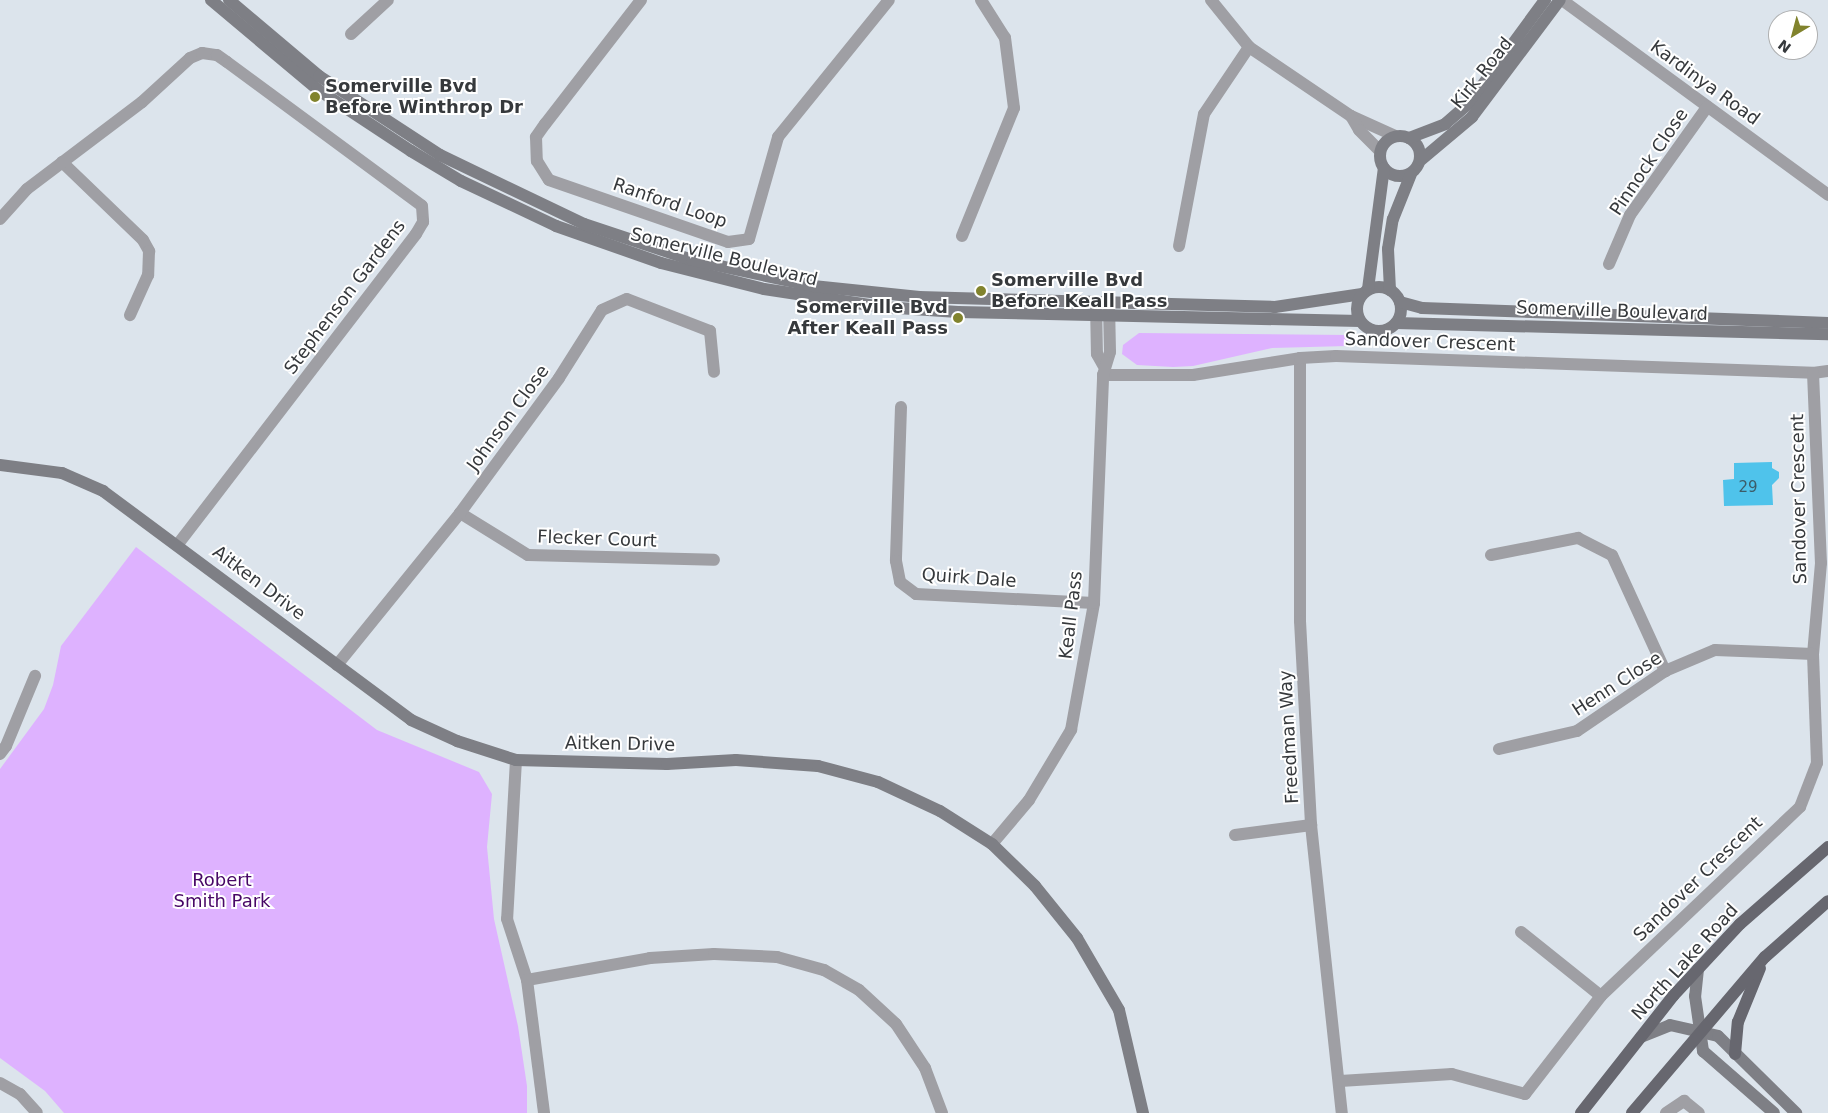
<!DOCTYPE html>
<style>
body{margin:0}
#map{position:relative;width:1828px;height:1113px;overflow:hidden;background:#dce4ec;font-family:"DejaVu Sans",sans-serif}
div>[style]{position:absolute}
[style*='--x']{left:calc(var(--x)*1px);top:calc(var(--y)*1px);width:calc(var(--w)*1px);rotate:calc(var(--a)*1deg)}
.green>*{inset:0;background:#deb2ff}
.building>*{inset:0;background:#4fc3eb}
.street>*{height:12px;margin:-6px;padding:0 6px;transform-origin:6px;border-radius:6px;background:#9f9fa4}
.secondary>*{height:12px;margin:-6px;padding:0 6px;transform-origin:6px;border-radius:6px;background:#7e7f85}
.secondary>.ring{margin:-6px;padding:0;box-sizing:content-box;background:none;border:12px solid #7e7f85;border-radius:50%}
.primary>*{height:12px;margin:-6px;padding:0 6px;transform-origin:6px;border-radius:6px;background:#67676f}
.dots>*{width:14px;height:14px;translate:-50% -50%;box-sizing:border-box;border:2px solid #fff;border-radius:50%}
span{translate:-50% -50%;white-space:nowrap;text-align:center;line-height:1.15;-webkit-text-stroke:4px #fff;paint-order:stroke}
.number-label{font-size:15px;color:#3c5c68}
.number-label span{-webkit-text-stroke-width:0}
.street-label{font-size:18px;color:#36393c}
.poi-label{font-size:18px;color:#36393c;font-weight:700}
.left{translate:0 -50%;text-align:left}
.right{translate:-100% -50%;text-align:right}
.park-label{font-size:18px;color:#470766}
.north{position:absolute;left:1768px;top:10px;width:50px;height:50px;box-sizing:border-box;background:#fff;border:1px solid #afb0b1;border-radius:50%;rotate:217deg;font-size:14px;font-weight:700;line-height:20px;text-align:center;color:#36393c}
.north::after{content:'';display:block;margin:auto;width:18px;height:22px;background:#81832d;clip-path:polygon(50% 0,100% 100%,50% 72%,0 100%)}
</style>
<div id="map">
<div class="green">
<div style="clip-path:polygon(1139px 333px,1348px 335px,1347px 346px,1272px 348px,1193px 366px,1173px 367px,1137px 365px,1122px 354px,1123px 345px)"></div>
<div style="clip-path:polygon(136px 547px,377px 730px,479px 772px,492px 794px,487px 847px,494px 919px,518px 1026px,527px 1086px,527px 1113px,64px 1113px,45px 1091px,0 1058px,0 769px,44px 709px,53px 685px,61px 646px)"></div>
</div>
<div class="building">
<div style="clip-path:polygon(1772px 462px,1772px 468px,1779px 472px,1779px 478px,1772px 485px,1773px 505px,1724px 506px,1723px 480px,1734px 479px,1734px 463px)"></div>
</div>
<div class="street">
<div style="--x:641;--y:0;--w:157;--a:127.7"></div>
<div style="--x:545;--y:124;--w:16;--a:125"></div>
<div style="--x:536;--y:137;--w:24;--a:88"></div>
<div style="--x:537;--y:161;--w:22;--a:58"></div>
<div style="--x:549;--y:180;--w:189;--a:19.1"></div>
<div style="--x:728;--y:242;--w:21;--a:-8"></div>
<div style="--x:749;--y:239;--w:106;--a:-74.1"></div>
<div style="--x:778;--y:137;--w:176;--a:-51"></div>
<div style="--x:1211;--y:0;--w:60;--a:51"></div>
<div style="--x:1249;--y:47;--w:123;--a:34.1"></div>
<div style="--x:1351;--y:116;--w:48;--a:24.4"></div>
<div style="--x:1562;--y:0;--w:330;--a:36.2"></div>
<div style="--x:351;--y:34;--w:50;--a:-42.6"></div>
<div style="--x:1351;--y:116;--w:16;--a:60"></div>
<div style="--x:1359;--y:130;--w:30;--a:45"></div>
<div style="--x:62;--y:162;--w:112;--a:43.9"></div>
<div style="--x:143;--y:240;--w:13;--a:61"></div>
<div style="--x:149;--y:251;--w:24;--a:92"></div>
<div style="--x:148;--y:275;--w:44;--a:114.2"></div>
<div style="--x:0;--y:219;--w:40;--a:-48"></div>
<div style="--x:27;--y:189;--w:144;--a:-37.1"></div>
<div style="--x:142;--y:102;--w:65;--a:-42.5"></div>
<div style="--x:190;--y:58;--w:13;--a:-23"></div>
<div style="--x:202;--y:53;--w:15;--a:8"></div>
<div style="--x:217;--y:55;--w:12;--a:35"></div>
<div style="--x:227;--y:62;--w:242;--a:36.4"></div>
<div style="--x:422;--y:206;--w:16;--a:86"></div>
<div style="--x:423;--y:222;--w:14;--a:120"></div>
<div style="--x:416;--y:234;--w:391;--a:127.5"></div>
<div style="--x:962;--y:236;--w:138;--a:-67.9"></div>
<div style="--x:1014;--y:108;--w:71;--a:-97.3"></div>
<div style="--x:1005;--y:38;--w:45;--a:-122.3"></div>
<div style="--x:1179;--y:246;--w:134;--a:-79.3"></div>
<div style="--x:1204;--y:114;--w:81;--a:-56.1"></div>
<div style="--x:1609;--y:264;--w:53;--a:-66.8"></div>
<div style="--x:1630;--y:215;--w:133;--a:-54.5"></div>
<div style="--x:1096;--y:304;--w:50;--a:88.9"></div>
<div style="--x:1097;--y:354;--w:13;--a:61"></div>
<div style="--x:1300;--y:358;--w:263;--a:90"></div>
<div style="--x:1300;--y:621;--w:204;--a:86.9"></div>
<div style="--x:1311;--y:825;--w:290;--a:83.9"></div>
<div style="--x:1813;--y:373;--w:15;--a:-8"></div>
<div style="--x:1103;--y:375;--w:90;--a:0"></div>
<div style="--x:1193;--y:375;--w:108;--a:-9"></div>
<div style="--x:1300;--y:358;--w:36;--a:-3"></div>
<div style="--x:1336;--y:356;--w:477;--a:2"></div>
<div style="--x:1813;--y:373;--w:190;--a:87.6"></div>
<div style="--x:1821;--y:563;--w:91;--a:95"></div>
<div style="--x:1813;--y:654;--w:109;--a:87.9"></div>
<div style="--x:1817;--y:763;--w:47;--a:111.1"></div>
<div style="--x:1800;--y:807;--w:274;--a:136.5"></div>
<div style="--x:1601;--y:996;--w:124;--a:127.8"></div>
<div style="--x:1525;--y:1094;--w:76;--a:-164.7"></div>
<div style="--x:1452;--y:1074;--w:112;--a:176.4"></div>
<div style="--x:901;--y:407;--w:154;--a:91.9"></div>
<div style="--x:896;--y:561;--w:21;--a:79"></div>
<div style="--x:900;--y:582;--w:20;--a:37"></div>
<div style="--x:916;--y:594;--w:178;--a:2.9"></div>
<div style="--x:460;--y:513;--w:80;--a:31.7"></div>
<div style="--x:528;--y:555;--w:186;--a:1.5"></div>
<div style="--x:1491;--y:555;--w:89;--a:-11.1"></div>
<div style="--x:1578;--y:538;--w:38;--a:27"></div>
<div style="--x:1612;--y:555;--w:128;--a:65.4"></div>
<div style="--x:337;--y:665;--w:196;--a:-51"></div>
<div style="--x:460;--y:513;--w:167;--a:-53.7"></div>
<div style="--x:559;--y:378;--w:80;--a:-57.7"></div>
<div style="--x:602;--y:310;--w:27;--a:-24"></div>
<div style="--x:627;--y:299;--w:89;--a:21.1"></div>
<div style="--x:710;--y:331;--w:41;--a:84.4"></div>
<div style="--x:1499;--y:749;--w:80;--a:-13"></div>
<div style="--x:1577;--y:731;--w:107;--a:-34.3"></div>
<div style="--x:1665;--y:671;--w:54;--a:-22.8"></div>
<div style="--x:1715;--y:650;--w:98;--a:2.3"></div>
<div style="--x:0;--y:754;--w:10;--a:-53"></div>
<div style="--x:6;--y:746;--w:76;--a:-67.5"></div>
<div style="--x:516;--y:760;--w:159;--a:93.2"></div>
<div style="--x:507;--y:919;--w:64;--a:71.8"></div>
<div style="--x:527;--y:980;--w:134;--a:82.7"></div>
<div style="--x:1235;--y:835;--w:77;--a:-7.5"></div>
<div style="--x:992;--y:844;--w:57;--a:-49.9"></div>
<div style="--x:1029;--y:800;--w:82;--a:-59"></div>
<div style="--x:1071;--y:730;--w:129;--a:-79.7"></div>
<div style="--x:1094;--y:603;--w:228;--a:-87.7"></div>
<div style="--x:1103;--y:375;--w:24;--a:-73"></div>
<div style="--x:1110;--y:352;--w:46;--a:-91.2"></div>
<div style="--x:1521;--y:932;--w:102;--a:38.7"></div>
<div style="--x:527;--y:980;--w:125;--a:-10.1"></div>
<div style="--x:650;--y:958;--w:64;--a:-3.6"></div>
<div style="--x:714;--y:954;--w:63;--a:2.7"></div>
<div style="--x:777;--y:957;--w:49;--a:15.5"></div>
<div style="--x:824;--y:970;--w:40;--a:29.7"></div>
<div style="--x:859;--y:990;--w:50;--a:42.6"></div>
<div style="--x:896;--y:1024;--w:53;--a:56.6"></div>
<div style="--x:925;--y:1068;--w:48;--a:69.3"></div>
<div style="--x:0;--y:1083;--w:23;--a:29"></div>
<div style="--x:20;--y:1094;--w:25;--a:48"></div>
<div style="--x:1666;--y:1113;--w:22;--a:-34"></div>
<div style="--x:1684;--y:1101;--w:19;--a:39"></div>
</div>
<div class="secondary">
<div style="--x:211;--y:0;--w:138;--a:40"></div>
<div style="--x:317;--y:89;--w:113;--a:33.4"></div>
<div style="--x:411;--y:151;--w:58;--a:31"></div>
<div style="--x:461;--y:181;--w:105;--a:25.3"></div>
<div style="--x:556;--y:226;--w:111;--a:19.4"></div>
<div style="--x:661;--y:263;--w:106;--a:14.2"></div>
<div style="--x:764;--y:289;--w:120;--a:8.6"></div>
<div style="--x:883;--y:307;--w:75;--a:3.8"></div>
<div style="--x:958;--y:312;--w:402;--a:1.3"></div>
<div style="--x:229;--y:0;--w:118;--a:40.2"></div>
<div style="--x:319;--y:76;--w:145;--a:33.1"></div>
<div style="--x:440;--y:155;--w:160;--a:25.6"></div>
<div style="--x:584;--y:224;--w:114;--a:18.4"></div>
<div style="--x:692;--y:260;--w:124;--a:12.1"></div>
<div style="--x:813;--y:286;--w:107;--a:5.9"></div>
<div style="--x:919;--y:297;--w:356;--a:1.6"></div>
<div style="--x:1275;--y:307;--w:88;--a:-8.5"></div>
<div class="ring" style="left:1380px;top:136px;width:28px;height:28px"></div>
<div style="--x:1409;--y:138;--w:39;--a:-21"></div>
<div style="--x:1445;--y:124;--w:33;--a:-41"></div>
<div style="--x:1470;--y:102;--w:127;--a:-53.7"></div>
<div style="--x:1421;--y:160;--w:67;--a:-40.1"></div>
<div style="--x:1472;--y:117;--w:146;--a:-53.1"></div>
<div class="ring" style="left:1357px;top:287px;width:32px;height:32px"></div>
<div style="--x:1368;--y:289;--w:122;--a:-82.5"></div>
<div style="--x:1390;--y:290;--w:41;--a:-92.8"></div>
<div style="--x:1388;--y:249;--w:30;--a:-81"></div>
<div style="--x:1393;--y:219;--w:48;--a:-68.2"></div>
<div style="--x:1400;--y:302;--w:23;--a:15"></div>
<div style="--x:1422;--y:308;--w:406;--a:2.1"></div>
<div style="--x:1396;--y:323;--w:432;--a:1.5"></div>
<div style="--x:0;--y:465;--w:63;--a:7.4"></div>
<div style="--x:62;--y:473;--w:45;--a:23.7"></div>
<div style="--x:103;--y:491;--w:384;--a:36.6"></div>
<div style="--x:411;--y:720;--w:51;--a:24.5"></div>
<div style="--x:457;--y:741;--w:62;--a:17.9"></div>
<div style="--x:516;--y:760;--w:151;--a:1.5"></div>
<div style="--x:667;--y:764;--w:69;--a:-3.3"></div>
<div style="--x:736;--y:760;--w:82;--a:4.2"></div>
<div style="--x:818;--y:766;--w:62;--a:14.9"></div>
<div style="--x:878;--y:782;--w:68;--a:25.1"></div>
<div style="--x:940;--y:811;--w:62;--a:32.4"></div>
<div style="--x:992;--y:844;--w:60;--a:44.3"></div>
<div style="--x:1035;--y:886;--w:67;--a:51.1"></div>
<div style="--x:1077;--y:938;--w:83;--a:59.7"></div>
<div style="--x:1119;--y:1010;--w:106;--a:76.9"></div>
<div style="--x:1698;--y:969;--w:27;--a:96"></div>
<div style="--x:1695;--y:996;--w:56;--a:81.7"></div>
<div style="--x:1703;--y:1051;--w:94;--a:41.1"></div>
<div style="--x:1641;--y:1037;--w:31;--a:-22"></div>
<div style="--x:1670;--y:1025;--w:49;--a:12.9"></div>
<div style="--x:1718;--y:1036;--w:110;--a:44.6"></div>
</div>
<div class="primary">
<div style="--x:1735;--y:1054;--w:32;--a:-85"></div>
<div style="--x:1738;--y:1022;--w:58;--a:-67.8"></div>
<div style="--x:1581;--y:1113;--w:149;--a:-51.8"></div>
<div style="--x:1673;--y:996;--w:98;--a:-47.1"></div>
<div style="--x:1740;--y:924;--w:117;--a:-41.2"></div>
<div style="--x:1632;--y:1113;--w:205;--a:-49.6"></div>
<div style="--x:1765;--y:957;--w:84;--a:-41.6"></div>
</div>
<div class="dots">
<div style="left:315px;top:97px;background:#81832d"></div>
<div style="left:981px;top:291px;background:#81832d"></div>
<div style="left:958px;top:318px;background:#81832d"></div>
</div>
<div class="number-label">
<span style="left:1748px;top:488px">29</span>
</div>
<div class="street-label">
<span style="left:1482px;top:73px;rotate:-51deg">Kirk Road</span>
<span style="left:1705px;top:83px;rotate:36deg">Kardinya Road</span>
<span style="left:1649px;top:162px;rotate:-56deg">Pinnock Close</span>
<span style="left:670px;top:203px;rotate:19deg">Ranford Loop</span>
<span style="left:724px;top:257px;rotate:14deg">Somerville Boulevard</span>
<span style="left:345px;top:297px;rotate:-53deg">Stephenson Gardens</span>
<span style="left:1612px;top:311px;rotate:2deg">Somerville Boulevard</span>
<span style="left:1430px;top:342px;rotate:2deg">Sandover Crescent</span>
<span style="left:508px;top:418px;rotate:-54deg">Johnson Close</span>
<span style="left:1799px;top:499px;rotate:-91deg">Sandover Crescent</span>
<span style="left:597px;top:539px;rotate:2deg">Flecker Court</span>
<span style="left:969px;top:578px;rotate:4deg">Quirk Dale</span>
<span style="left:259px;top:583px;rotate:37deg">Aitken Drive</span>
<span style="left:1071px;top:615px;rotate:-83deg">Keall Pass</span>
<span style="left:1617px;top:684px;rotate:-33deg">Henn Close</span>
<span style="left:1289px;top:737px;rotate:-93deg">Freedman Way</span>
<span style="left:620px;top:744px;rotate:1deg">Aitken Drive</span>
<span style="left:1698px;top:879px;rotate:-44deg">Sandover Crescent</span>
<span style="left:1685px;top:962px;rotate:-48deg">North Lake Road</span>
</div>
<div class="poi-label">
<span class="left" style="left:325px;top:97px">Somerville Bvd<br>Before Winthrop Dr</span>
<span class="left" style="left:991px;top:291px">Somerville Bvd<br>Before Keall Pass</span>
<span class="right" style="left:948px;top:318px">Somerville Bvd<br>After Keall Pass</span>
</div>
<div class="park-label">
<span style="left:222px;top:891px">Robert<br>Smith Park</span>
</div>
<div class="north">N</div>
</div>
